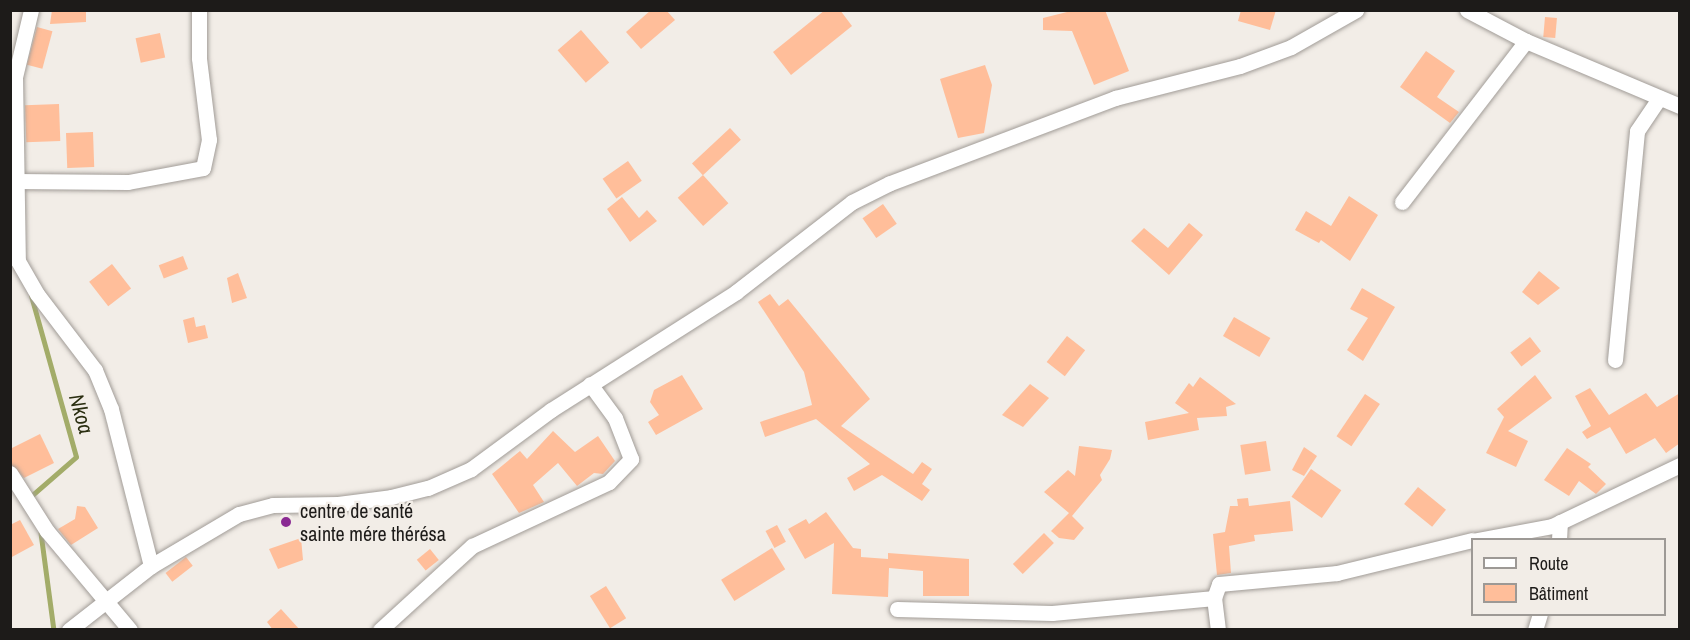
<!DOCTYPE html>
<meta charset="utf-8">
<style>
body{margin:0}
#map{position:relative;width:1690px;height:640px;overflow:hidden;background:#f2ede7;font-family:"Archivo Narrow",sans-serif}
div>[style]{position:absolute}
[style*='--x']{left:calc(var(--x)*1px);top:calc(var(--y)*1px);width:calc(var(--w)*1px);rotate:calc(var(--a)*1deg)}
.stream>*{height:4.5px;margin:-2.25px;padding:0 2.25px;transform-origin:2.25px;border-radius:2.25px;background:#a3ac69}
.building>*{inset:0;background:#ffbe9a;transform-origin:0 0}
.roads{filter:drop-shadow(0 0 2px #a19c97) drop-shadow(0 0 2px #a19c97)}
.street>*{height:15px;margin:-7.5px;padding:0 7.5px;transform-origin:7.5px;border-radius:7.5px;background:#fff}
.dots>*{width:16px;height:16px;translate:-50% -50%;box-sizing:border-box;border:3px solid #f2ede7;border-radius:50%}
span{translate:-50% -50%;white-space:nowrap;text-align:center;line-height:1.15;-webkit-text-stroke:4.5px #f2ede7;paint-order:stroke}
.poi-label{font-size:20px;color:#1d1b19}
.left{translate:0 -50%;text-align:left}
.water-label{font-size:21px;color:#2a2e10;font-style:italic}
.frame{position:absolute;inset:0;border:12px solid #1d1b19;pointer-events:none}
.legend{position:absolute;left:1471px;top:538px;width:195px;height:78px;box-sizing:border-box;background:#f2ede7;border:2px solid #9d9995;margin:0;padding:8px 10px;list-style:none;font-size:18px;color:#1d1b19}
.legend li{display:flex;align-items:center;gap:12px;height:30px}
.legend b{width:30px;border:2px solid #9d9995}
</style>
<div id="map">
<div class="stream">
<div style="--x:29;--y:498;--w:62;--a:-41.1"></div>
<div style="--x:76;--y:457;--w:167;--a:-105.6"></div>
<div style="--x:41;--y:533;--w:98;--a:82.4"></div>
</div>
<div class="building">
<div style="clip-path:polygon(52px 10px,86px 10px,86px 22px,50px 24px)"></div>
<div style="clip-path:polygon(651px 10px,666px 10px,675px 20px,641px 49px,626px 32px)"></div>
<div style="clip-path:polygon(825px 10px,840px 10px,852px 26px,791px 75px,773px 52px)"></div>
<div style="clip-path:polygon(1075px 10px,1105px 10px,1129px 71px,1094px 85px,1072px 31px,1043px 30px,1043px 18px)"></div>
<div style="clip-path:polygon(1241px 10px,1276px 10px,1270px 30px,1238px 21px)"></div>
<div style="left:1545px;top:17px;width:12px;height:20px;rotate:5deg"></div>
<div style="left:37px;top:27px;width:16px;height:39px;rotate:15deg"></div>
<div style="left:581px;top:30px;width:43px;height:31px;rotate:49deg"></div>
<div style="left:160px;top:33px;width:25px;height:25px;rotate:78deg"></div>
<div style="clip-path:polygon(1426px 51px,1455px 71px,1437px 97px,1459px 112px,1450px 123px,1400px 87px)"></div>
<div style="clip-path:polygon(985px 65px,992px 85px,984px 133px,958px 138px,940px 79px)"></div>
<div style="left:59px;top:104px;width:37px;height:34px;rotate:88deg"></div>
<div style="left:730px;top:128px;width:16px;height:52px;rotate:47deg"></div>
<div style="left:93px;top:132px;width:35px;height:27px;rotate:88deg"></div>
<div style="left:628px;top:161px;width:24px;height:31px;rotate:55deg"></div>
<div style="left:703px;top:175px;width:38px;height:34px;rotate:48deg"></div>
<div style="clip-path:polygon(1349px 196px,1378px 215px,1350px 261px,1321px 240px,1319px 243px,1295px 230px,1306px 211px,1331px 226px)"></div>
<div style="clip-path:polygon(622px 197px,639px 218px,647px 210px,657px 221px,630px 242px,607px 209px)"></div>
<div style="left:883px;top:204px;width:24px;height:25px;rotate:55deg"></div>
<div style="clip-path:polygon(1189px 223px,1203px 235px,1169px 275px,1131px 241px,1144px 228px,1168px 248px)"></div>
<div style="left:183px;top:256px;width:14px;height:26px;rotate:69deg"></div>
<div style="left:112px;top:264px;width:31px;height:29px;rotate:52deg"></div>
<div style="clip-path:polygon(1539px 271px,1560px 288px,1538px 305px,1522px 292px)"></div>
<div style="clip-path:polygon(238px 273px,247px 298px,232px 303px,227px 278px)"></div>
<div style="clip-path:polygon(1362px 288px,1395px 307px,1363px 361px,1347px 350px,1368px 318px,1350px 309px)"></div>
<div style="clip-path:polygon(770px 294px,779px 306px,788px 299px,870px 399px,841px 426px,913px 474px,922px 462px,932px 469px,922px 484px,930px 490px,922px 501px,882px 475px,854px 491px,847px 478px,870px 464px,816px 419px,765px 437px,760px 422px,812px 405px,804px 372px,758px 302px)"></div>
<div style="clip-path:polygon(194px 317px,196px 327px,205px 325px,208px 338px,188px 343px,183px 320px)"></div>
<div style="left:1234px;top:317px;width:42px;height:22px;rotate:30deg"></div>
<div style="left:1067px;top:336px;width:23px;height:33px;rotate:38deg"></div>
<div style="left:1530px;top:337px;width:18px;height:25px;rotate:52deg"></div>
<div style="clip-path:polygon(682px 375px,703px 409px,656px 435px,648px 422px,659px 415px,650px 402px,654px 390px)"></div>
<div style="clip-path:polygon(1535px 375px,1552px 398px,1508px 431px,1528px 441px,1516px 467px,1486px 453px,1504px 417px,1497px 409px)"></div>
<div style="clip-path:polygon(1200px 377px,1236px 404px,1226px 407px,1227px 416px,1197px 418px,1199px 430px,1148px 440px,1145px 422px,1189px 413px,1175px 403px,1189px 383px,1193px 387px)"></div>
<div style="clip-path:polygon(1030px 384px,1049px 398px,1023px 427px,1002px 415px)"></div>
<div style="clip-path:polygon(1590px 388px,1609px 415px,1646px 393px,1657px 407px,1680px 393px,1680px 443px,1666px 453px,1655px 438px,1626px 454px,1610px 427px,1587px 439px,1582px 432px,1591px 426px,1575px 396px)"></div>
<div style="left:1365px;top:394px;width:18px;height:51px;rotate:34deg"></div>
<div style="clip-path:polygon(553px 431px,575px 452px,598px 436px,615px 461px,603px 474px,594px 473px,577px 486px,558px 463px,533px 485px,544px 502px,519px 513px,492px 474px,520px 451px,527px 459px)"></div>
<div style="clip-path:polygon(40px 434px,54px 463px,24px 478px,10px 463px,10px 449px)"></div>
<div style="left:1266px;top:441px;width:30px;height:26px;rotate:81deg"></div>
<div style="clip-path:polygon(1079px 446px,1112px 450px,1110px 459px,1100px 475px,1102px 480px,1072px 516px,1084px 528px,1074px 540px,1059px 538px,1051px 531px,1069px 513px,1044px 492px,1068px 470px,1075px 476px)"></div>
<div style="clip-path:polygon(1304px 447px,1317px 456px,1304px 476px,1292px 470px)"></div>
<div style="clip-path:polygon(1567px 448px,1591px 464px,1588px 467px,1606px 484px,1596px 494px,1579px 481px,1569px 496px,1544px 480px)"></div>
<div style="left:1311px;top:469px;width:37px;height:34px;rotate:35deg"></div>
<div style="left:1418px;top:487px;width:36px;height:22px;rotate:39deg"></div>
<div style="clip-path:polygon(1248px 498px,1249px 506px,1290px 501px,1293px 531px,1254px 535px,1255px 541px,1229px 546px,1231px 573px,1217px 575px,1213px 534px,1225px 532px,1230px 506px,1238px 506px,1237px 499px)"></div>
<div style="clip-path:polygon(77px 506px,85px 507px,98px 528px,71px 545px,58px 529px,75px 519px)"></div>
<div style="clip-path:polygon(826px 512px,853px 548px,861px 549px,861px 557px,888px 559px,888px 553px,969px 559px,969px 596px,923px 596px,923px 571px,889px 568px,888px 597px,832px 594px,834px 543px,805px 559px,788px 529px,806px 519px,809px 524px)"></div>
<div style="clip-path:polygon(20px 520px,34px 545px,10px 558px,10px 525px)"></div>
<div style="left:777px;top:525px;width:19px;height:13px;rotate:62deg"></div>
<div style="left:1044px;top:533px;width:14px;height:44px;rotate:45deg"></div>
<div style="clip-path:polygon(301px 538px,303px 560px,278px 569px,269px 549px)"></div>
<div style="left:772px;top:548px;width:25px;height:60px;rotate:58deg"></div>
<div style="left:430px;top:549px;width:14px;height:17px;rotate:51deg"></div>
<div style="left:186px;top:557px;width:11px;height:26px;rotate:52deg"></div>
<div style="left:606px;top:586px;width:38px;height:19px;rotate:58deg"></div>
<div style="clip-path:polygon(281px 609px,300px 630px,273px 630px,267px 622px)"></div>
</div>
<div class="roads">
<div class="street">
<div style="--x:31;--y:10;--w:69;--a:103.4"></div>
<div style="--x:15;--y:77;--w:184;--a:89.1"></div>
<div style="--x:18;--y:261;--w:38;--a:60"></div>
<div style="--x:37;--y:294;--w:96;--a:52.7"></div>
<div style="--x:95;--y:370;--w:42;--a:67.7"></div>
<div style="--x:111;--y:409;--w:162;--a:75.7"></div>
<div style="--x:1467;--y:10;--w:67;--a:27.7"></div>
<div style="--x:1526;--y:41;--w:167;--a:22.9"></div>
<div style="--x:15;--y:181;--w:113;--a:0.5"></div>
<div style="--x:128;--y:182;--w:76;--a:-10.6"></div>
<div style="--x:203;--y:168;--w:29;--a:-78"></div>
<div style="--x:209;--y:140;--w:83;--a:-97"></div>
<div style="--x:199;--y:58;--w:48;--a:-90"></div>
<div style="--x:1402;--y:202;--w:203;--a:-52.4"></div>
<div style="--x:1615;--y:360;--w:230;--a:-84.5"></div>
<div style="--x:1637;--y:131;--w:40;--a:-56"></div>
<div style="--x:10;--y:473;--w:69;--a:57.5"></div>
<div style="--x:47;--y:531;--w:129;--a:50"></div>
<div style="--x:1477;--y:540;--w:76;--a:-10.6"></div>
<div style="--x:1552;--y:526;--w:142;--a:-25.5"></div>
<div style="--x:1559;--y:540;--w:18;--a:-87"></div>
<div style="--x:897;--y:609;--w:155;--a:1.5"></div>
<div style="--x:1052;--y:613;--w:163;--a:-5.3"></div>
<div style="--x:69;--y:630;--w:104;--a:-38"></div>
<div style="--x:151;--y:566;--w:102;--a:-30.6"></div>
<div style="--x:239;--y:514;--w:35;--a:-15"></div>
<div style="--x:273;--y:505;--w:65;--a:-0.9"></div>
<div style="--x:338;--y:504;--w:53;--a:-7.5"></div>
<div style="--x:391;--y:497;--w:38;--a:-14"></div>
<div style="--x:428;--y:488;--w:47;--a:-23.8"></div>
<div style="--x:471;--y:469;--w:99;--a:-36.4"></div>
<div style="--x:551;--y:410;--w:219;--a:-32.5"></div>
<div style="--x:736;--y:292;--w:147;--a:-37.8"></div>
<div style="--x:852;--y:202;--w:42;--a:-26.6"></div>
<div style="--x:890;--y:183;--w:241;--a:-20.7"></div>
<div style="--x:1115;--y:98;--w:129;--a:-14.4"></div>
<div style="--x:1240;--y:66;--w:54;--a:-20.4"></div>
<div style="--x:1291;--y:47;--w:75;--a:-29.6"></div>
<div style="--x:380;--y:630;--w:125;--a:-42.4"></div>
<div style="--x:472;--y:546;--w:151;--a:-25"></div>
<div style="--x:609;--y:482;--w:32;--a:-46"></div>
<div style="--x:631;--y:459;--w:44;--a:-111.3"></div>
<div style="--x:615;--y:418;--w:42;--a:-126.3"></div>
<div style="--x:1218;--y:630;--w:32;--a:-97"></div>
<div style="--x:1214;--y:598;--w:15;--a:-70"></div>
<div style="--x:1219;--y:584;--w:119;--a:-5.3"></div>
<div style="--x:1337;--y:573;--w:139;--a:-13.7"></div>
<div style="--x:1535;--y:630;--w:17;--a:-73"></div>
</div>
</div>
<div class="dots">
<div style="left:286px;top:522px;background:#8a2a93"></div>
</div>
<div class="poi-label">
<span class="left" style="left:300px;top:522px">centre de santé<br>sainte mére thérésa</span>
</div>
<div class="water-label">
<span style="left:81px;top:414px;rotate:74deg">Nkoa</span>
</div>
<div class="frame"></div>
<ul class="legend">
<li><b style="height:8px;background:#fff"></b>Route</li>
<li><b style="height:16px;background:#ffbe9a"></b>Bâtiment</li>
</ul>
</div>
